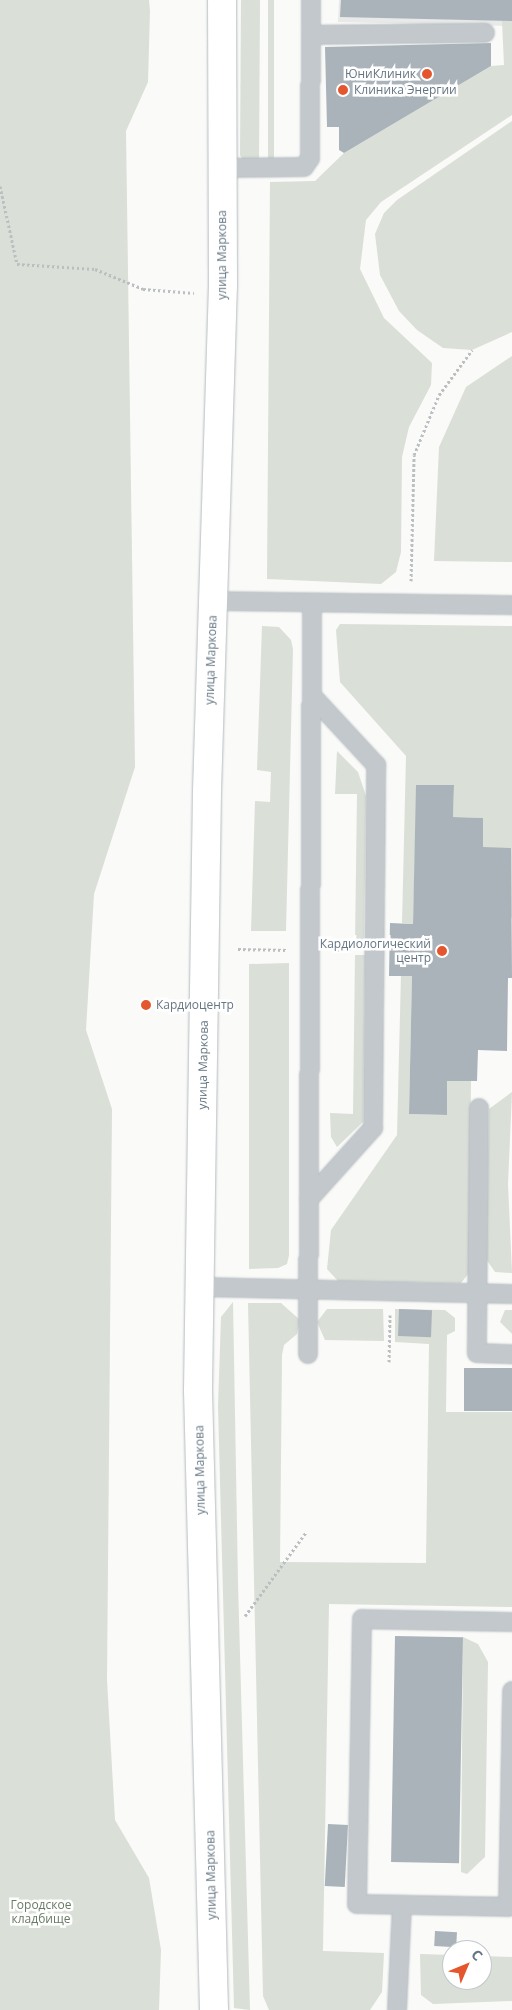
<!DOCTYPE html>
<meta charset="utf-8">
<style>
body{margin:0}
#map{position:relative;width:512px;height:2010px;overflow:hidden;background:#fafaf8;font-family:"Open Sans",sans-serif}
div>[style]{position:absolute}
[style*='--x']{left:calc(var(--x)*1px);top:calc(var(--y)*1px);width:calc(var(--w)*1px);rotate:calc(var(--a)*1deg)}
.built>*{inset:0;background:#e8e9e9}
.green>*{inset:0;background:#dadfd7;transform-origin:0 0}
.building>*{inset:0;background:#aab3b9;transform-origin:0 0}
.path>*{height:3px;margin-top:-1.5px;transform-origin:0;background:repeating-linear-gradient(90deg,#bbbfc2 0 2.5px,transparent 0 5px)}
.roads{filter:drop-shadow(0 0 1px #b3babf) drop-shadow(0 0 1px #b3babf)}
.lane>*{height:18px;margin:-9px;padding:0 9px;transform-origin:9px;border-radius:9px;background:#c3c8cc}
.secondary>*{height:28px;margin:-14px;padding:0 14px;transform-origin:14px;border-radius:14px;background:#fff}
.dots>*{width:14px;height:14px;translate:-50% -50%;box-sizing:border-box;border:2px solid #fff;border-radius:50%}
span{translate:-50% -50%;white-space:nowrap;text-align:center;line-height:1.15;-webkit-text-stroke:5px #fff;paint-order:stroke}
.poi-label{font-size:12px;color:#657683}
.right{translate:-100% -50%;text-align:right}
.left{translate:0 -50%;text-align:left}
.street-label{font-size:12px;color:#657683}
.park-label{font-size:12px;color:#687a64}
.north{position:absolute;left:442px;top:1940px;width:50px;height:50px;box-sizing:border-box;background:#fff;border:1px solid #c1c8cd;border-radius:50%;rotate:45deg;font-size:14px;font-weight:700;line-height:20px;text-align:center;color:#657683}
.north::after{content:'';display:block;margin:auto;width:18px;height:22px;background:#e4572e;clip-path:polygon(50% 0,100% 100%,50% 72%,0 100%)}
</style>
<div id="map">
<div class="built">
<div style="clip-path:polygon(339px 0,512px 0,512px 26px,338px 22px)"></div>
</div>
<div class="green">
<div style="clip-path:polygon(0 0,149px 0,150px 11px,148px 82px,126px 131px,135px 767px,94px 894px,86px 1030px,112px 1109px,107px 1680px,115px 1820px,149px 1878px,161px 1950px,159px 2010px,0 2010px)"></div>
<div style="clip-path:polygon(241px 0,260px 0,259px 161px,243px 161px,240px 155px)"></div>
<div style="left:268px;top:0;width:6px;height:160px"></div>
<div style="clip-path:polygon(502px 21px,512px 21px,512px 115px,381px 202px,366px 220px,360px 269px,384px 318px,432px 363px,431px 385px,409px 427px,402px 457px,401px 552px,396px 572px,381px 584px,267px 579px,270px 182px,315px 181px,344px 153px,491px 66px,504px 65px)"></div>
<div style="clip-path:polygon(512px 121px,512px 332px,472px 350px,443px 348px,417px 330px,399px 311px,380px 275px,375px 234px,384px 213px,397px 200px)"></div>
<div style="clip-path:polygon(512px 356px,512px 562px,434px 561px,439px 447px,466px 387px)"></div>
<div style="clip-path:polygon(340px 624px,512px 626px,512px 919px,483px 847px,483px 818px,453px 817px,454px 785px,417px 785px,413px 924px,402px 923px,406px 756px,340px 682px,336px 630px)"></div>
<div style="clip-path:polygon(262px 626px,279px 627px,291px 640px,293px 649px,286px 931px,251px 931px,255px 801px,270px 802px,271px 772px,257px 770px)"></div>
<div style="clip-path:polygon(337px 751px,358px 772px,366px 796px,364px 944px,355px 944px,357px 794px,335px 794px)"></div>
<div style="clip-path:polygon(355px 955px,365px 955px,363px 1122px,337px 1147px,331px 1137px,330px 1113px,353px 1114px)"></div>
<div style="clip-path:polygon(289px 963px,289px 1255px,287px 1264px,278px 1268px,249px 1269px,249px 964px)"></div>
<div style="clip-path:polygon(401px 975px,412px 976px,409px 1114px,446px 1115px,447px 1081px,471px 1081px,469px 1273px,461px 1283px,338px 1281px,327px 1269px,331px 1230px,397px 1135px)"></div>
<div style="clip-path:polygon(512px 1092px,508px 1184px,512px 1273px,495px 1272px,486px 1259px,489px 1109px)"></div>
<div style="clip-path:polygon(233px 1302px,238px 1583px,250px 2010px,234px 2008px,218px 1406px,221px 1317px)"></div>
<div style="clip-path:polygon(248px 1303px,281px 1303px,300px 1320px,297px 1334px,284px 1345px,282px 1355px,280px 1562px,426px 1563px,429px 1344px,395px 1342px,395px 1309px,445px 1310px,455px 1318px,455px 1331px,447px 1335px,446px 1412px,512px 1412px,512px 1607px,329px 1604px,323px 1951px,384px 1953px,382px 1992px,370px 2010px,269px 2010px,263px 1996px)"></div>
<div style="clip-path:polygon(327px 1309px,383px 1309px,384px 1341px,325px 1340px,317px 1322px)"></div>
<div style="clip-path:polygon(505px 1310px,512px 1310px,512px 1334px,500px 1322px)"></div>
<div style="clip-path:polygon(463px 1637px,478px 1644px,488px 1662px,485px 1857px,467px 1874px,461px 1872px)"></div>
<div style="clip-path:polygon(420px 1954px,452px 1955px,452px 1980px,482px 1980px,482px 1956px,512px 1957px,512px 2001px,433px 2004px,421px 1995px)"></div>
</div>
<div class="building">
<div style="clip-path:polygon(341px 0,512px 0,512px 21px,340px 17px)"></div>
<div style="clip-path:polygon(491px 43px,491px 66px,344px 153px,339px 150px,339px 127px,327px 127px,325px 47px)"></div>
<div style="clip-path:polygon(416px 785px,454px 785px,453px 817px,483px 818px,483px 847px,511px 848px,512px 978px,508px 978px,507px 1051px,478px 1050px,477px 1081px,447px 1081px,447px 1115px,409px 1114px,412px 976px,389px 976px,390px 923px,413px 924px)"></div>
<div style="left:399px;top:1309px;width:33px;height:27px;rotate:2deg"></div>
<div style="left:464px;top:1368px;width:48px;height:43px"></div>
<div style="left:395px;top:1636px;width:68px;height:226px;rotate:1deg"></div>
<div style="left:328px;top:1824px;width:20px;height:62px;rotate:3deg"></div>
<div style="left:435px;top:1931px;width:22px;height:15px;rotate:3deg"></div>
</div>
<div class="path">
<div style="--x:0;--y:186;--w:80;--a:77.7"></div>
<div style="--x:17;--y:264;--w:78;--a:3.7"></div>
<div style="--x:95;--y:269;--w:52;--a:22.6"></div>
<div style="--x:143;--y:289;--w:51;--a:4.5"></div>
<div style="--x:411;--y:581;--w:126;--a:-88.6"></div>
<div style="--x:414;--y:455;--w:65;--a:-67.4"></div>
<div style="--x:439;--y:395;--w:56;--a:-53.7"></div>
<div style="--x:238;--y:949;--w:49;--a:1.2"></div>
<div style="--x:333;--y:950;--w:19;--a:-3"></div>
<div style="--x:389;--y:1362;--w:47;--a:-88.8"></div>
<div style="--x:245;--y:1616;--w:105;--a:-53.9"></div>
</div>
<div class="roads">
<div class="lane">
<div style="--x:311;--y:35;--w:174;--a:-0.7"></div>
<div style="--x:222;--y:168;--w:82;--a:-0.7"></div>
<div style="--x:304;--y:167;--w:11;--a:-56"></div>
<div style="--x:310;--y:158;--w:158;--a:-89.6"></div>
<div style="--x:213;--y:601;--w:299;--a:0.8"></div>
<div style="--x:479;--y:1108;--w:245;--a:90.5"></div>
<div style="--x:477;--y:1353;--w:35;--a:2"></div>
<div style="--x:309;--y:1199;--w:96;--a:-48"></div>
<div style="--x:373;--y:1128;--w:363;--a:-89.5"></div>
<div style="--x:376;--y:765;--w:94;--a:-132.8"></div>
<div style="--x:199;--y:1287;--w:313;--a:1.3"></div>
<div style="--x:308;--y:1354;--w:751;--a:-89.69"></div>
<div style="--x:512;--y:1622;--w:150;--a:-178.9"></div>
<div style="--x:362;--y:1619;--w:285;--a:91"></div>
<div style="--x:357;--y:1904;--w:151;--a:1.1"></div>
<div style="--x:508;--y:1907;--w:216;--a:-88.9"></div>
<div style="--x:397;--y:2010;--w:105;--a:-87.3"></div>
</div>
<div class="secondary">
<div style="--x:214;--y:2010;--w:620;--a:-91.48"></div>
<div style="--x:198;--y:1390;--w:599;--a:-89.14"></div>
<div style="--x:207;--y:791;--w:506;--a:-88.19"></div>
<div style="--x:223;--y:285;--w:285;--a:-90.2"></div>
</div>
</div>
<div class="dots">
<div style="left:427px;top:74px;background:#e4572e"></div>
<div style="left:343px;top:90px;background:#e4572e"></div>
<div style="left:442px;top:951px;background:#e4572e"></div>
<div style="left:146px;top:1005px;background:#e4572e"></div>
</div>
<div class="poi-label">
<span class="right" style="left:416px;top:74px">ЮниКлиник</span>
<span class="left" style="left:354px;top:90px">Клиника Энергии</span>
<span class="right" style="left:431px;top:951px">Кардиологический<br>центр</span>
<span class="left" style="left:156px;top:1005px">Кардиоцентр</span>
</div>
<div class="street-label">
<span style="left:222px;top:255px;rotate:-90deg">улица Маркова</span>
<span style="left:211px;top:660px;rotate:-88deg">улица Маркова</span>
<span style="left:203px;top:1065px;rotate:-89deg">улица Маркова</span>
<span style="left:200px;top:1470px;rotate:-91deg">улица Маркова</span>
<span style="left:211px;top:1875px;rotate:-91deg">улица Маркова</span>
</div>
<div class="park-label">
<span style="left:41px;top:1912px">Городское<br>кладбище</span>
</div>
<div class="north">С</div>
</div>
